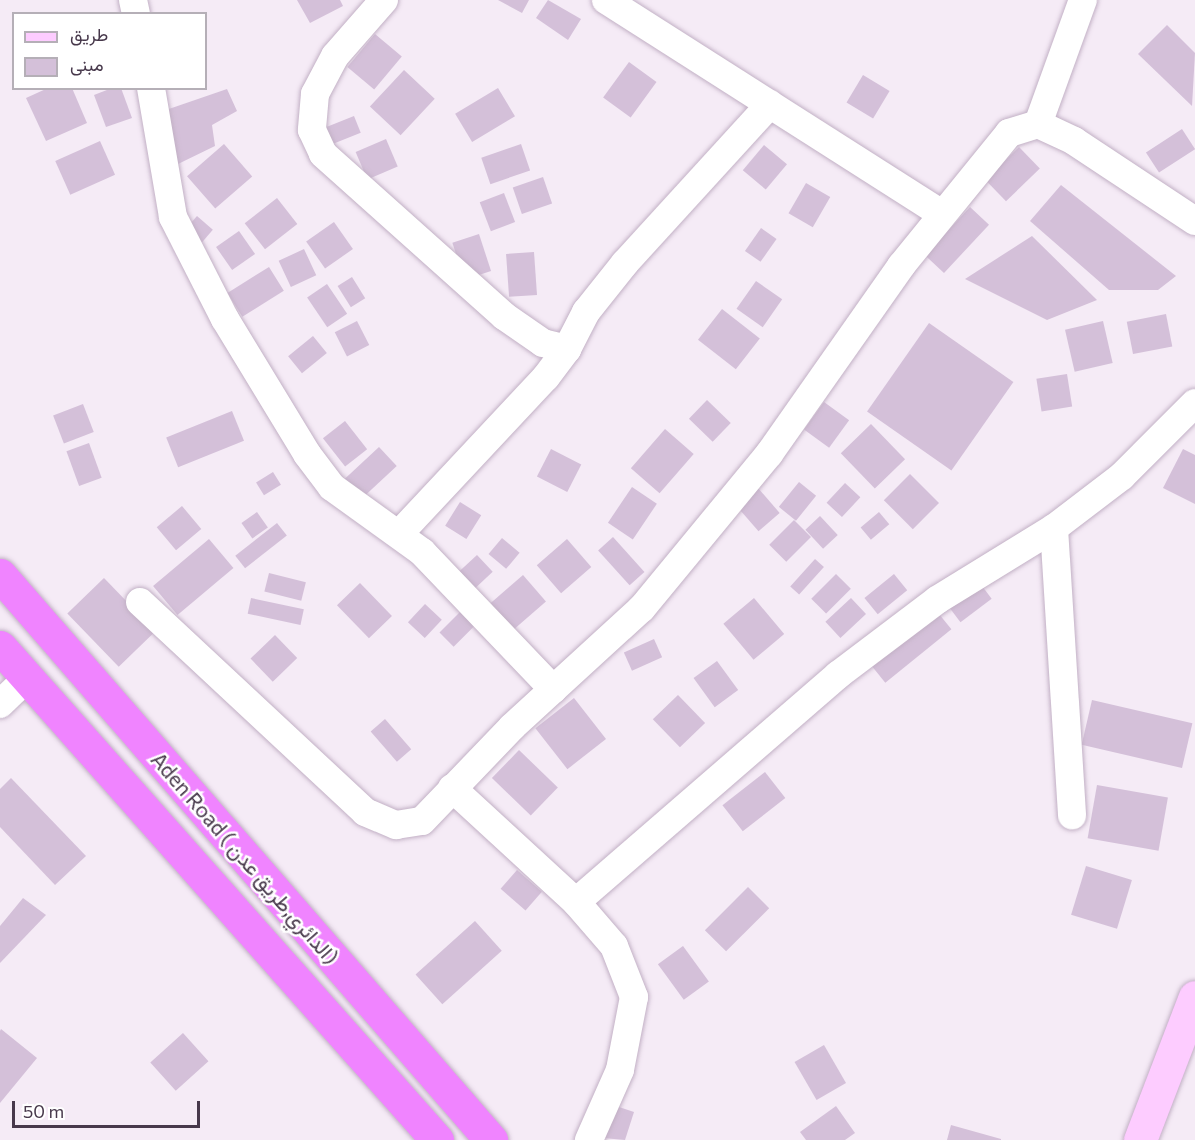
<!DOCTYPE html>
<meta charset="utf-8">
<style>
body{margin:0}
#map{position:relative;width:1195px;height:1140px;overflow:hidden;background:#f5ebf6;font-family:Commissioner,Vazirmatn,sans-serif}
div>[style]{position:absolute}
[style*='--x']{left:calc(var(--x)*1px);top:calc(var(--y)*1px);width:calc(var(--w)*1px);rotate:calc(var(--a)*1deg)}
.building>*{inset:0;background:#d4c0d9;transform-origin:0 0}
.roads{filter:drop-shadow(0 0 2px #c2b0c5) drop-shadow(0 0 2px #c2b0c5)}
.minor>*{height:28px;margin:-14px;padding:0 14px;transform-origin:14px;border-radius:14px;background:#fff}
.secondary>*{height:33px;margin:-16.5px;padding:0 16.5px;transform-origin:16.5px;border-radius:16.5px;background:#fdccff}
.trunk>*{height:33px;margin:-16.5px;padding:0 16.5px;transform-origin:16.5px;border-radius:16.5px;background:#f084ff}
span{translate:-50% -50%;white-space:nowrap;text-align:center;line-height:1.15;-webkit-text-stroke:5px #fff;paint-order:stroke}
.street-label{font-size:21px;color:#47384b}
.legend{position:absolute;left:12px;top:12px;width:195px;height:78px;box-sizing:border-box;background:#fff;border:2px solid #b5afb7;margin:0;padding:8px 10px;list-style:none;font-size:18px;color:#47384b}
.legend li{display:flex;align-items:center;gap:12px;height:30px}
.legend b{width:30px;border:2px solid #b5afb7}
.scale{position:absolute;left:12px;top:1101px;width:188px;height:27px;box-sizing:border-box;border:3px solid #47384b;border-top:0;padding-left:8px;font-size:18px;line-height:21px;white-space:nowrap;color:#47384b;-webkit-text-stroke:4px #fff;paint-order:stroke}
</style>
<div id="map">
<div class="building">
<div style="clip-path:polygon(297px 0,340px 0,343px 6px,310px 23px)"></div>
<div style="clip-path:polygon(498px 0,529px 0,522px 13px)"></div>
<div style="clip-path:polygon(548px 0,581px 19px,568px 40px,536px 18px)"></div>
<div style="clip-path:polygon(1167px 25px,1195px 53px,1192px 106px,1138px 54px)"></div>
<div style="left:375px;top:34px;width:35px;height:43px;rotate:40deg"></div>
<div style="left:629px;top:62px;width:34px;height:44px;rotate:36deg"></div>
<div style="left:404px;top:70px;width:42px;height:50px;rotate:43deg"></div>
<div style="left:863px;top:75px;width:31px;height:32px;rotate:31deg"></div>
<div style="clip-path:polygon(48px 88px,72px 88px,87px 123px,46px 141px,26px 98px)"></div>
<div style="clip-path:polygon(112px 88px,121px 88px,132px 118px,106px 127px,94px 95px)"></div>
<div style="left:498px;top:88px;width:33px;height:50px;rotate:59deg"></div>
<div style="clip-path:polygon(227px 89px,237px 111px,212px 125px,215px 146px,178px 164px,163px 111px)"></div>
<div style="left:354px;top:116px;width:18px;height:33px;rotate:68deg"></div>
<div style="left:1182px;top:129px;width:24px;height:43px;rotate:57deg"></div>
<div style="left:386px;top:139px;width:30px;height:33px;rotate:67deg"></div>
<div style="left:100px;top:141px;width:37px;height:49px;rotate:66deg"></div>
<div style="left:224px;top:144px;width:43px;height:49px;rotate:49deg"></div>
<div style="left:521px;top:144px;width:28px;height:42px;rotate:71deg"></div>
<div style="left:764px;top:145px;width:30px;height:33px;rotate:40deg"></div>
<div style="left:1019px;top:147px;width:30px;height:47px;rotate:46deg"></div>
<div style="left:543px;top:177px;width:28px;height:32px;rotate:71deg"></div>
<div style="left:806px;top:183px;width:28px;height:35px;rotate:30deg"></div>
<div style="clip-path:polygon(1061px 185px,1176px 276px,1158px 290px,1109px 290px,1030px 221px)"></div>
<div style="left:504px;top:193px;width:31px;height:26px;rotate:69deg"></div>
<div style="left:277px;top:198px;width:33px;height:41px;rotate:52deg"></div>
<div style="left:970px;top:207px;width:26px;height:66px;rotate:43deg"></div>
<div style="left:197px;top:216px;width:21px;height:23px;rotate:41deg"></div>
<div style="left:334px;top:222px;width:33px;height:34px;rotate:55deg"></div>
<div style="left:761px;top:228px;width:19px;height:28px;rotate:35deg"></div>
<div style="left:239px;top:231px;width:28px;height:28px;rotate:55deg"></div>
<div style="left:479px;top:234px;width:39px;height:28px;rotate:72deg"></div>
<div style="clip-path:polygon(1032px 236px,1097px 300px,1047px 320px,965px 279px)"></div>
<div style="left:304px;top:249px;width:29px;height:28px;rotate:65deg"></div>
<div style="left:534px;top:252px;width:43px;height:28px;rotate:86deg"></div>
<div style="left:269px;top:267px;width:28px;height:49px;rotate:58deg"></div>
<div style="left:352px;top:277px;width:25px;height:17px;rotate:58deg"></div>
<div style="left:756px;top:281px;width:32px;height:34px;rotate:35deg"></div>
<div style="left:327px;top:284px;width:36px;height:24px;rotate:56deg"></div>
<div style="left:722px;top:309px;width:48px;height:39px;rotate:38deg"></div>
<div style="left:1166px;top:314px;width:33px;height:40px;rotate:79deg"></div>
<div style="left:357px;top:321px;width:27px;height:25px;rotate:63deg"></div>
<div style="left:1103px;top:321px;width:43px;height:39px;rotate:77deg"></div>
<div style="left:929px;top:323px;width:103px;height:108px;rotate:35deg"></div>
<div style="left:313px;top:336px;width:22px;height:32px;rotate:51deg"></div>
<div style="left:1067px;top:374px;width:33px;height:31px;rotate:81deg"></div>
<div style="left:707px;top:400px;width:33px;height:26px;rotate:44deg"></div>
<div style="left:824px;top:402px;width:31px;height:34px;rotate:36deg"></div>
<div style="left:83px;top:404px;width:30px;height:32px;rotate:69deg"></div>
<div style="left:232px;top:411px;width:32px;height:71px;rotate:68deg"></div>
<div style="left:345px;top:421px;width:36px;height:28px;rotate:52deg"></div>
<div style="left:871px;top:424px;width:49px;height:42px;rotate:46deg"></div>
<div style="left:665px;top:429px;width:38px;height:52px;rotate:41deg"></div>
<div style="left:89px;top:443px;width:37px;height:24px;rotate:70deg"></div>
<div style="left:379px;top:447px;width:26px;height:54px;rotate:47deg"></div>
<div style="left:551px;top:449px;width:34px;height:31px;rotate:27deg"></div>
<div style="clip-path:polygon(1183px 449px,1195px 455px,1195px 504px,1163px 488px)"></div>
<div style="left:273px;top:472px;width:15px;height:20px;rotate:58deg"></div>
<div style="left:910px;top:474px;width:41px;height:37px;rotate:45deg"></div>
<div style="left:799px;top:482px;width:22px;height:32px;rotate:39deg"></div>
<div style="left:845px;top:483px;width:21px;height:27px;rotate:43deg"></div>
<div style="left:632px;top:487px;width:30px;height:43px;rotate:34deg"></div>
<div style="left:758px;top:488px;width:33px;height:28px;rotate:49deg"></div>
<div style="left:460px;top:502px;width:25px;height:28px;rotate:32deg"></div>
<div style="left:182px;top:506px;width:30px;height:33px;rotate:50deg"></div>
<div style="left:257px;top:512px;width:19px;height:19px;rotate:55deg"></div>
<div style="left:879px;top:512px;width:16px;height:24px;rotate:50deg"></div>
<div style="left:820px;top:516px;width:26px;height:20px;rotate:47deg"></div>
<div style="left:794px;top:520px;width:24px;height:35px;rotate:45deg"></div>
<div style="left:277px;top:523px;width:16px;height:53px;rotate:52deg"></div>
<div style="left:613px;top:537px;width:47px;height:20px;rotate:48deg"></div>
<div style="left:502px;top:538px;width:23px;height:21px;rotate:40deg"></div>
<div style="left:209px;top:539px;width:38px;height:73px;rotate:50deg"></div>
<div style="left:567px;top:539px;width:37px;height:40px;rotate:49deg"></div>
<div style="left:477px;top:555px;width:23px;height:24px;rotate:47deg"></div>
<div style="left:815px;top:559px;width:12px;height:37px;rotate:42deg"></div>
<div style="left:269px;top:573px;width:38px;height:19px;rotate:14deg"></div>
<div style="left:836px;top:574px;width:21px;height:35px;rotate:45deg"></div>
<div style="left:894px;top:574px;width:21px;height:38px;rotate:51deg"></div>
<div style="left:523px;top:575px;width:35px;height:50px;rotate:49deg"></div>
<div style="left:104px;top:578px;width:74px;height:51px;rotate:46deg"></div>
<div style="left:979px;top:582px;width:21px;height:39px;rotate:53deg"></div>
<div style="left:360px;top:583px;width:46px;height:32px;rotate:46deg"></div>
<div style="left:251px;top:598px;width:54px;height:16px;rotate:12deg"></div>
<div style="left:754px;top:598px;width:47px;height:40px;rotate:50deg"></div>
<div style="left:851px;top:598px;width:22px;height:35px;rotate:47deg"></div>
<div style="left:425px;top:604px;width:23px;height:25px;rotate:43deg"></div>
<div style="left:935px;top:609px;width:26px;height:85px;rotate:51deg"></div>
<div style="left:460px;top:612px;width:20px;height:29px;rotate:45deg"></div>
<div style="left:275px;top:635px;width:32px;height:34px;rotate:46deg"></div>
<div style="left:654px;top:639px;width:20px;height:33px;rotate:66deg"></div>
<div style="left:717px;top:661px;width:36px;height:29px;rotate:54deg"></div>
<div style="left:678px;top:695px;width:39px;height:35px;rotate:46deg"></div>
<div style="left:574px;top:698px;width:52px;height:49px;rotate:52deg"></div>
<div style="left:1092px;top:700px;width:103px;height:46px;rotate:13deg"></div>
<div style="left:385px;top:719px;width:40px;height:19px;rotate:49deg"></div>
<div style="left:519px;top:750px;width:54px;height:39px;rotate:44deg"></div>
<div style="left:765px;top:772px;width:33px;height:54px;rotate:52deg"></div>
<div style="clip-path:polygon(11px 778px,86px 856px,55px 885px,0 827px,0 789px)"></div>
<div style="left:1097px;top:785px;width:72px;height:54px;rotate:10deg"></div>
<div style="left:1086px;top:866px;width:48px;height:51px;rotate:17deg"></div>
<div style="left:517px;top:870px;width:33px;height:25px;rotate:41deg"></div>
<div style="left:748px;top:887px;width:30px;height:61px;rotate:45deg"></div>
<div style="clip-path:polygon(23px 898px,46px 915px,0 963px,0 926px)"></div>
<div style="left:475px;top:921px;width:40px;height:80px;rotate:48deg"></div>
<div style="left:683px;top:946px;width:44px;height:31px;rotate:54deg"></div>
<div style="clip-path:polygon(1px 1029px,37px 1058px,0 1103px,0 1031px)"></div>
<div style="left:183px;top:1033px;width:38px;height:44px;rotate:48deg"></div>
<div style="left:824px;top:1045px;width:44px;height:34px;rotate:60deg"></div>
<div style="clip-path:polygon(613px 1105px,634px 1112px,625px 1140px,603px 1138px)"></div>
<div style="clip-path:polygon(836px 1106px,855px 1133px,845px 1140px,806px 1140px,800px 1132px)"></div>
<div style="clip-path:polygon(951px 1125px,1001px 1139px,1001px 1140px,947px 1140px)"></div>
</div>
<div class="roads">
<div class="minor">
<div style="--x:133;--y:0;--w:14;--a:78"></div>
<div style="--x:384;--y:0;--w:74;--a:131.2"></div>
<div style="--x:335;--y:56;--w:43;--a:117.8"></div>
<div style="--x:315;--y:94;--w:36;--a:95"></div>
<div style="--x:312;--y:130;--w:26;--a:65"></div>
<div style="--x:323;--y:154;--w:243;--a:41.8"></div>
<div style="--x:504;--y:316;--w:47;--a:34.7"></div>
<div style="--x:543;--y:343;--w:25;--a:14"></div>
<div style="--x:606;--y:0;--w:398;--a:32.5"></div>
<div style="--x:151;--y:88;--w:131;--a:80.3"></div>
<div style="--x:173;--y:217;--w:114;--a:63"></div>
<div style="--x:225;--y:319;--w:158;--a:58.7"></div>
<div style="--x:307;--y:454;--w:41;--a:52.9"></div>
<div style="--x:332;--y:487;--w:111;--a:35.8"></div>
<div style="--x:422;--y:552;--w:190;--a:46.3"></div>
<div style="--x:1038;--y:124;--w:132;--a:-70.1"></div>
<div style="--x:1054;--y:528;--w:288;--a:86.4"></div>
<div style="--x:399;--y:534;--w:215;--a:-46.9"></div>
<div style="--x:546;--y:377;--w:35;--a:-53"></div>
<div style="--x:567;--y:349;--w:42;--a:-62.8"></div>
<div style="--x:586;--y:312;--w:63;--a:-51.5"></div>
<div style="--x:625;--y:263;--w:215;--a:-47.6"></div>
<div style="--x:140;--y:602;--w:308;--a:43"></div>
<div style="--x:365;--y:812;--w:34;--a:23"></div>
<div style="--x:396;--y:825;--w:26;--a:-9"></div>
<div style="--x:422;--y:821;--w:130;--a:-46.2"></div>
<div style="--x:512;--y:727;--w:176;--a:-42.5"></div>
<div style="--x:642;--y:608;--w:200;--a:-50.5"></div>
<div style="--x:769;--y:454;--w:230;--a:-54.9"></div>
<div style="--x:901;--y:266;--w:171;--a:-50.9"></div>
<div style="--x:1009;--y:133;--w:30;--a:-17"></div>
<div style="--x:1038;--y:124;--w:40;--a:25"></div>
<div style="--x:1074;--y:141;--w:145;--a:33.5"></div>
<div style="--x:0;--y:704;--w:37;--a:-44"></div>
<div style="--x:452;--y:788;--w:168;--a:42.6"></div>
<div style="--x:576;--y:902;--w:58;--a:49.2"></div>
<div style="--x:614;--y:946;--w:55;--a:68.6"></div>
<div style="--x:634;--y:997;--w:74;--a:100.9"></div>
<div style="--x:620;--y:1070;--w:77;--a:113.9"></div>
<div style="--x:576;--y:902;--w:347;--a:-40.9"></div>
<div style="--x:838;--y:675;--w:124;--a:-37.1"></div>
<div style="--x:937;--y:600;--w:137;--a:-31.6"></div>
<div style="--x:1054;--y:528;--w:86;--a:-37.4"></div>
<div style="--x:1122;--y:476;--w:103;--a:-45"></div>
</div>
<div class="secondary">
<div style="--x:1140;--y:1140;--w:153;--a:-69"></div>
</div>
<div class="trunk">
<div style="--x:0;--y:575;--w:749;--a:49.01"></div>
<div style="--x:0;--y:647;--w:659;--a:48.45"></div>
</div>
</div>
<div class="street-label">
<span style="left:245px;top:858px;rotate:49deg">Aden Road ( الدائري,طريق عدن)</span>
</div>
<ul class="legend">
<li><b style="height:8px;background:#fdccff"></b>طريق</li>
<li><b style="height:16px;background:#d4c0d9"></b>مبنى</li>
</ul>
<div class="scale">50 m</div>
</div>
